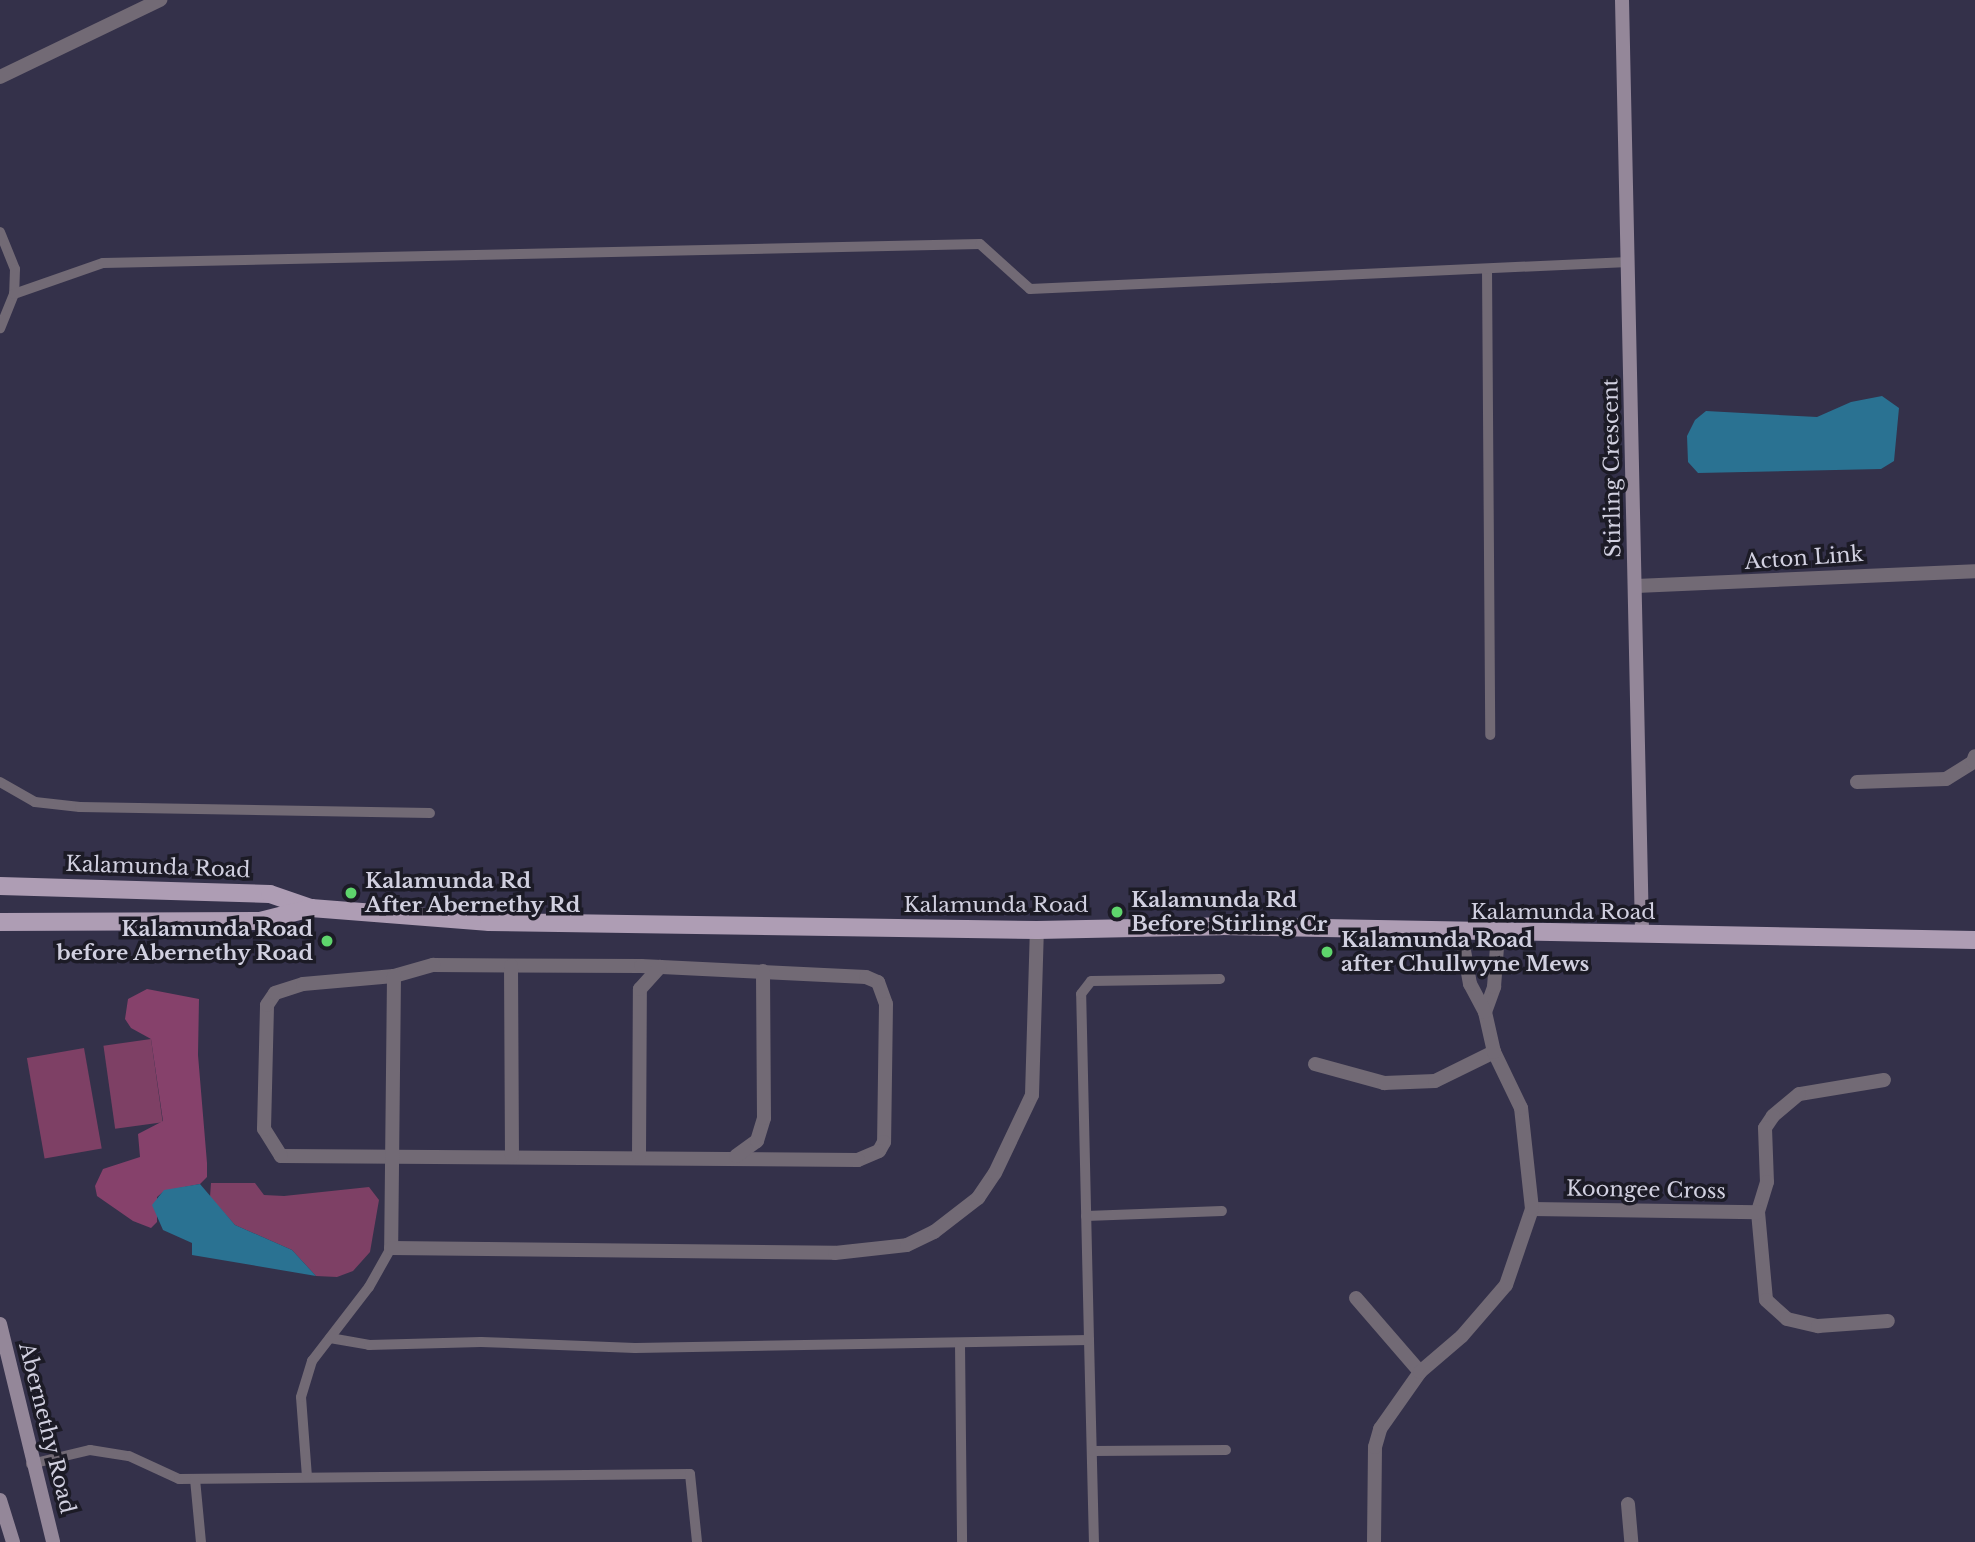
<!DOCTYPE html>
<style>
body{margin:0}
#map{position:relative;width:1975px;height:1542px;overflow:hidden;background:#34314a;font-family:"Libre Baskerville",serif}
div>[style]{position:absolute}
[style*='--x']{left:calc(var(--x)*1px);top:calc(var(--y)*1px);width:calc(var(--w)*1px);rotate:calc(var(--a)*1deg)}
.green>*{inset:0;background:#7e4065;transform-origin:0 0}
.forest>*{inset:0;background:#86416b}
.water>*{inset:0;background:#2a7292}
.lane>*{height:10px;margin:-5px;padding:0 5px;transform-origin:5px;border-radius:5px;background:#726a75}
.street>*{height:14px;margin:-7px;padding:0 7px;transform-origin:7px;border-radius:7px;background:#726a75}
.secondary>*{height:14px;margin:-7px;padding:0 7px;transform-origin:7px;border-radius:7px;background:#948799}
.primary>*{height:18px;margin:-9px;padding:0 9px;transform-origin:9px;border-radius:9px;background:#ae9db4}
.dots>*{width:19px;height:19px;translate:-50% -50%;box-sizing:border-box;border:4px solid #1c1b26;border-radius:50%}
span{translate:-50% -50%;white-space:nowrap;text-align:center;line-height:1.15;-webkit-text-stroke:7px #1c1b26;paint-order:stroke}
.street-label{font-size:21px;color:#d1d0e0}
.poi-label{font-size:21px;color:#d1d0e0;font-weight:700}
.left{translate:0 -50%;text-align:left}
.right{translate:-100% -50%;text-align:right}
</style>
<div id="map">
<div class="green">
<div style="left:151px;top:1039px;width:84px;height:48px;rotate:82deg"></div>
<div style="left:84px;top:1048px;width:102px;height:58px;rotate:80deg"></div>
<div style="clip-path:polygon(211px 1183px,255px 1183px,264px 1195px,284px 1196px,369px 1187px,379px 1200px,370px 1252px,353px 1271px,337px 1277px,316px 1276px,292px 1250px,235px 1225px,210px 1197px)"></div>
</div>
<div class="forest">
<div style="clip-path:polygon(147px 989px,199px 999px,198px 1055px,207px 1163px,207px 1177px,200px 1184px,164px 1191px,157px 1197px,157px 1222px,151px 1228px,133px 1221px,97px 1196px,95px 1186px,103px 1169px,140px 1157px,138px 1134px,163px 1121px,151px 1039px,131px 1028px,125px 1019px,128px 999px)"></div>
</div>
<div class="water">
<div style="clip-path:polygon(1882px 396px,1899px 408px,1894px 461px,1881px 469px,1698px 473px,1688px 462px,1687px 436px,1695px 420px,1706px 411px,1817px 417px,1851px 402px)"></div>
<div style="clip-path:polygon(200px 1184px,235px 1225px,292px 1250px,316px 1276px,192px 1255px,192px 1243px,163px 1230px,152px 1205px,164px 1190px)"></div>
</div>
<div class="lane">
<div style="--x:0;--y:232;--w:40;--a:68"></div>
<div style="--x:15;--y:269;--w:25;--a:92"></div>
<div style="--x:14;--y:294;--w:37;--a:112"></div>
<div style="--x:1487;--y:269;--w:466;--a:89.6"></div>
<div style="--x:14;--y:294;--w:94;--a:-19.2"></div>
<div style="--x:103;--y:263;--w:877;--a:-1.24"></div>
<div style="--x:980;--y:244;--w:67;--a:42"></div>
<div style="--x:1030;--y:289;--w:599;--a:-2.59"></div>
<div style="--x:0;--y:782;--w:40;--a:29.7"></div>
<div style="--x:35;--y:802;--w:45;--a:6.3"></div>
<div style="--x:80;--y:807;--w:350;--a:1"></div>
<div style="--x:1086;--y:1216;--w:136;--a:-2.1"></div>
<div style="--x:330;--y:1338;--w:40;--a:10"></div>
<div style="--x:369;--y:1345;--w:112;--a:-1.5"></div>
<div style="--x:481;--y:1342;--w:154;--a:2.2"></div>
<div style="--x:635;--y:1348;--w:454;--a:-1"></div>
<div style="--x:1089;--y:1340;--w:202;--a:88.6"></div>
<div style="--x:1089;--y:1340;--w:346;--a:-91.3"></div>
<div style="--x:1081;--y:994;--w:16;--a:-52"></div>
<div style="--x:1091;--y:981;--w:129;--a:-0.9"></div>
<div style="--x:960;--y:1344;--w:198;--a:89.4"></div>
<div style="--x:1093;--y:1451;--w:133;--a:-0.4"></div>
<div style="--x:31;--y:1464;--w:61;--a:-13.3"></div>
<div style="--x:90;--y:1450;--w:39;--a:9"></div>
<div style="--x:129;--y:1456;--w:55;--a:24.7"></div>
<div style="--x:179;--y:1479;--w:511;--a:-0.56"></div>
<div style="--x:690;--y:1474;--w:68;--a:84.1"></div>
<div style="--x:307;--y:1477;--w:80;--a:-94.3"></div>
<div style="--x:301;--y:1397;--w:38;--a:-73"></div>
<div style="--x:312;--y:1361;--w:93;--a:-52.4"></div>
<div style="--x:369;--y:1287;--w:45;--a:-60.6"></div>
<div style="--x:195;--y:1479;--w:63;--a:84.6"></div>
</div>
<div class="street">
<div style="--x:0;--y:77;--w:178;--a:-25.7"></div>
<div style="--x:1636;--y:586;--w:339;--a:-2.5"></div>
<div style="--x:1857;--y:782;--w:89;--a:-1.9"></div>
<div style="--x:1946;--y:779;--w:32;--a:-32"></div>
<div style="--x:1973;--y:762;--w:6;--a:-72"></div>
<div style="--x:433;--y:965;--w:208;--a:0.3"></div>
<div style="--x:641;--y:966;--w:225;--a:2.8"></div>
<div style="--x:866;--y:977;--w:13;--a:23"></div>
<div style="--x:878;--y:982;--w:23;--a:70"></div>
<div style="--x:886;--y:1004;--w:138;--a:90.8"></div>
<div style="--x:884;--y:1142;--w:10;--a:119"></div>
<div style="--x:879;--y:1151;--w:23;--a:157"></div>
<div style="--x:858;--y:1160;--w:577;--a:-179.6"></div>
<div style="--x:281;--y:1156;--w:32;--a:-122"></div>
<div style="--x:264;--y:1129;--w:124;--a:-88.6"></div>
<div style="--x:267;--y:1005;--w:14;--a:-56"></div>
<div style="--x:275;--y:993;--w:29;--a:-18"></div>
<div style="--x:303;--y:984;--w:91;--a:-5"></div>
<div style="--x:394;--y:976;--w:41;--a:-15.8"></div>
<div style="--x:511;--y:966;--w:190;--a:89.7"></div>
<div style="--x:394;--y:976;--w:272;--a:90.6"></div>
<div style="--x:391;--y:1248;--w:444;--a:0.6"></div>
<div style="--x:835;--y:1253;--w:72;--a:-6.3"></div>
<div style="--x:907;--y:1245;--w:30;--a:-26"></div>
<div style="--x:934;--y:1232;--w:56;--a:-37.7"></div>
<div style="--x:978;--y:1198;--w:30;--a:-56"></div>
<div style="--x:995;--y:1173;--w:86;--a:-64.6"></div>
<div style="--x:1032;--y:1095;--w:165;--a:-88.3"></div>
<div style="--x:1485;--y:1012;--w:27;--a:-70"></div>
<div style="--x:1494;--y:987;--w:53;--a:-85.7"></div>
<div style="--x:1315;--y:1064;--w:72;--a:15.4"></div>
<div style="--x:1384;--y:1083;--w:51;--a:-2.2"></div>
<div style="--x:1435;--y:1081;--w:66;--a:-26.2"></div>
<div style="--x:1884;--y:1080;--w:86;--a:170.6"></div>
<div style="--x:1799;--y:1094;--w:34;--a:140"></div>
<div style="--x:1773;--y:1116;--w:14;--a:124"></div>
<div style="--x:1765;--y:1128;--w:54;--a:87.9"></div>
<div style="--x:1767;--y:1182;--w:31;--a:107"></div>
<div style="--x:1758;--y:1212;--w:88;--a:84.8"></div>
<div style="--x:1766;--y:1300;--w:28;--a:42"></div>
<div style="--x:1787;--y:1319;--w:32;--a:13"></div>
<div style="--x:1818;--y:1326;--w:70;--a:-4.1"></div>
<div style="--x:736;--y:1156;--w:26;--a:-36"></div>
<div style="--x:757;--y:1141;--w:24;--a:-73"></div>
<div style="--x:764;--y:1118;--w:147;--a:-90.4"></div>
<div style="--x:639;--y:1157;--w:168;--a:-89.7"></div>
<div style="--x:640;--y:989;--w:30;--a:-48"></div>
<div style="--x:1532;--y:1209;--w:226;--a:0.8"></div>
<div style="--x:1356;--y:1298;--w:98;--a:49.1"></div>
<div style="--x:1628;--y:1504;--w:38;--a:85"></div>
<div style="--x:1374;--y:1542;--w:95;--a:-89.4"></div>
<div style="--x:1375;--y:1447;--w:19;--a:-74"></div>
<div style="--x:1380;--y:1429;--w:70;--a:-54.9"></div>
<div style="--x:1420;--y:1372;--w:55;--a:-40.6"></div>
<div style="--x:1462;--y:1336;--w:67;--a:-49.2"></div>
<div style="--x:1506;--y:1285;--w:80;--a:-71.1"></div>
<div style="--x:1532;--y:1209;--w:102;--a:-96.2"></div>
<div style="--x:1521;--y:1108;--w:62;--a:-115.7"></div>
<div style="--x:1494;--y:1052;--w:41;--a:-102.7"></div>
<div style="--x:1485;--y:1012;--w:32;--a:-118"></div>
<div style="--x:1470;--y:984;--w:51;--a:-100.2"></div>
</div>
<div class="secondary">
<div style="--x:1622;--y:0;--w:934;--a:88.77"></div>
<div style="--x:0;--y:1324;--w:224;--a:76.3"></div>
<div style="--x:0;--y:1500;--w:44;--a:72.8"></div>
</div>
<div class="primary">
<div style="--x:0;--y:886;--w:270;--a:1.7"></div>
<div style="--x:270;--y:894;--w:43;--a:18.9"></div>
<div style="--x:311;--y:908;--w:179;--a:4.5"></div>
<div style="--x:489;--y:922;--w:548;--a:0.84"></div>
<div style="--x:1037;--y:930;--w:184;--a:-1.2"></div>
<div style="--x:1221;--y:926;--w:754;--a:1.06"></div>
<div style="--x:0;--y:922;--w:260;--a:-0.2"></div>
<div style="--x:260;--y:921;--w:53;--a:-14.3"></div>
</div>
<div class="dots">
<div style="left:351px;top:893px;background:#5ed56c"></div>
<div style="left:1117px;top:912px;background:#5ed56c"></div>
<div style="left:327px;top:941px;background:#5ed56c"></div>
<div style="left:1327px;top:952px;background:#5ed56c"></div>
</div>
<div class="street-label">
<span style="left:1612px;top:468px;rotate:-91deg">Stirling Crescent</span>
<span style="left:1804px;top:558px;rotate:-4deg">Acton Link</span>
<span style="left:158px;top:867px;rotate:2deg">Kalamunda Road</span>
<span style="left:996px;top:905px">Kalamunda Road</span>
<span style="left:1563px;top:912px">Kalamunda Road</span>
<span style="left:1646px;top:1190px;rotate:1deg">Koongee Cross</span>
<span style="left:47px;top:1428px;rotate:76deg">Abernethy Road</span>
</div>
<div class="poi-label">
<span class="left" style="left:365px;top:893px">Kalamunda Rd<br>After Abernethy Rd</span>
<span class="left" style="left:1131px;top:912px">Kalamunda Rd<br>Before Stirling Cr</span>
<span class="right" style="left:313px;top:941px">Kalamunda Road<br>before Abernethy Road</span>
<span class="left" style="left:1341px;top:952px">Kalamunda Road<br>after Chullwyne Mews</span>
</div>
</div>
